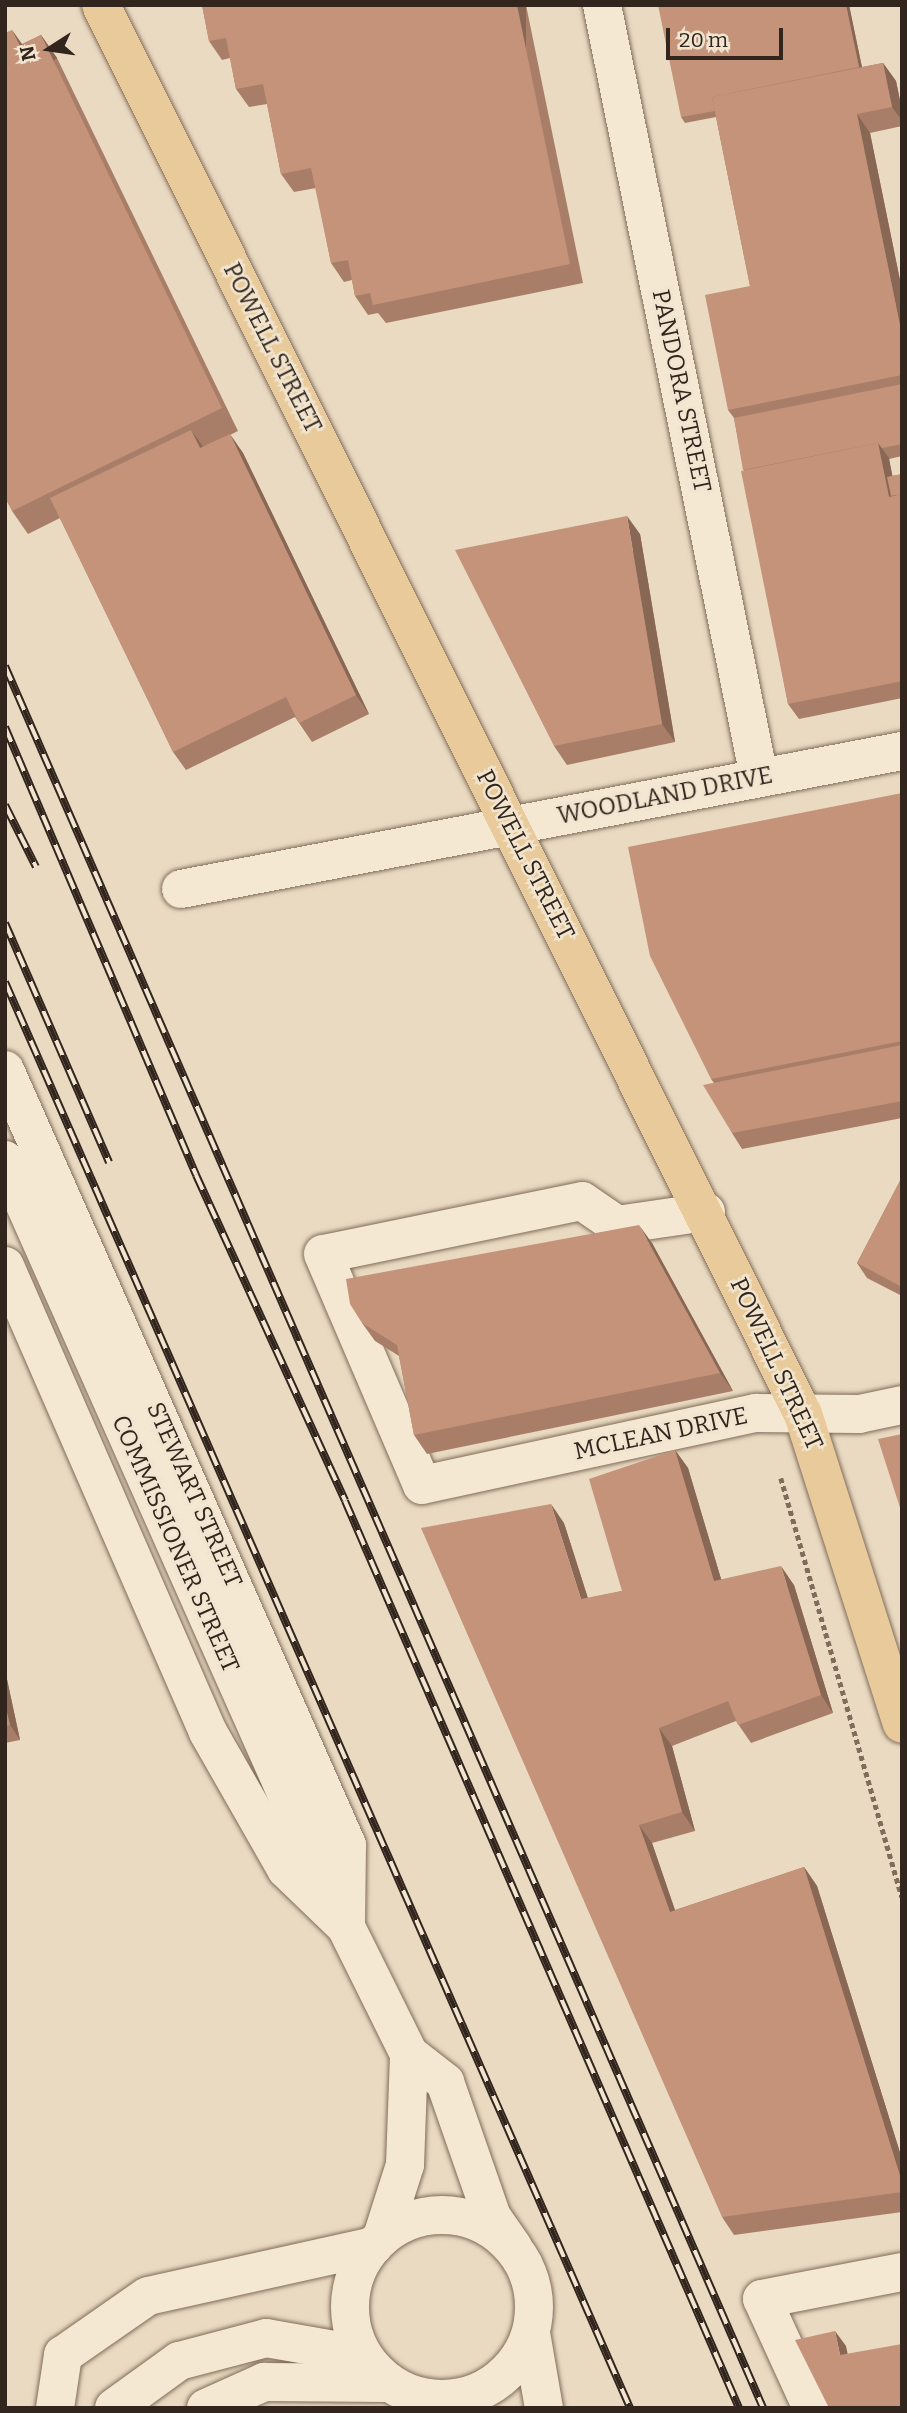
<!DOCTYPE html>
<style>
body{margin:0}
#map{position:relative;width:907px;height:2413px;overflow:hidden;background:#e9dac1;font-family:Bitter,serif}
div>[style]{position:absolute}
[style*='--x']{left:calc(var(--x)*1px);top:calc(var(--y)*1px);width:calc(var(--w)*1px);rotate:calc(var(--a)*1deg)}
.path>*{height:4.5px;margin-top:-2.25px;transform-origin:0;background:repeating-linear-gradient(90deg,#806c5a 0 5px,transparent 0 8.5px)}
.roads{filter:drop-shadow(0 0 2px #806c5a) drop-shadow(0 0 2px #806c5a)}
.minor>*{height:38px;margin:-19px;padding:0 19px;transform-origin:19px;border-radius:19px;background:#f5e8d3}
.minor>.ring{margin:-19px;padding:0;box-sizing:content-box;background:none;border:38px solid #f5e8d3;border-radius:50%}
.major>*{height:38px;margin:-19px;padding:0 19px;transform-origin:19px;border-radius:19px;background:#e9cb9b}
.rail>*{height:8px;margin-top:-4px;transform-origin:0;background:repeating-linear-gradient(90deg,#f1e5d0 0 16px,#31251d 0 32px);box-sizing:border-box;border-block:2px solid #31251d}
.wall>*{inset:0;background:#a97e69}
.shaded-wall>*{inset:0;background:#896755;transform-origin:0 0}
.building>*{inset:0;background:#c4937a}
span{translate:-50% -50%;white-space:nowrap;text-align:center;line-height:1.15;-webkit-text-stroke:5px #f1e5d0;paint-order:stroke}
.street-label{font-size:24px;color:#31251d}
.frame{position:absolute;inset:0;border:7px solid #31251d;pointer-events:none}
.north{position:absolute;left:14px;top:14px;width:70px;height:70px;-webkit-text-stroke:5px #f1e5d0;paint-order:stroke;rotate:258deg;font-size:19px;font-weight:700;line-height:28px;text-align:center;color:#31251d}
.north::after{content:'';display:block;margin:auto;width:24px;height:32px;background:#31251d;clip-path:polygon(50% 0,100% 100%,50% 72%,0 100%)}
.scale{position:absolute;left:666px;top:28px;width:117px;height:32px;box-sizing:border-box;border:4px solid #31251d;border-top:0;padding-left:9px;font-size:21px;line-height:24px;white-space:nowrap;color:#31251d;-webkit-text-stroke:5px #f1e5d0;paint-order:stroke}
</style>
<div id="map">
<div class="path">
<div style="--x:781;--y:1478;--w:436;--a:73.9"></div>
</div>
<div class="roads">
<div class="minor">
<div style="--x:602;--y:5;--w:788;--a:78.5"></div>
<div style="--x:181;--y:889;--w:734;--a:-10.84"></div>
<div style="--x:5;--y:1070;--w:847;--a:66.19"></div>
<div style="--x:347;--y:1845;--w:82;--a:90.7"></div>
<div style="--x:5;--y:1160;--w:821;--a:66.06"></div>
<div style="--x:706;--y:1212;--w:90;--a:171.7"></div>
<div style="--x:617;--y:1225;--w:42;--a:-145.6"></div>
<div style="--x:582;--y:1201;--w:264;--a:168.4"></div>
<div style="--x:323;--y:1254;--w:251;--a:66.8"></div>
<div style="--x:422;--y:1485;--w:342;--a:-12.2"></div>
<div style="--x:756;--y:1413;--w:103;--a:0.6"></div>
<div style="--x:859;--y:1414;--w:44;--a:-11.8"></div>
<div style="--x:5;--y:1266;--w:508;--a:66.46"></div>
<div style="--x:208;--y:1732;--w:158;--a:60.3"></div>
<div style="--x:286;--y:1869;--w:83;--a:44"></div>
<div style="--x:346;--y:1927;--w:142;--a:63.6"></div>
<div style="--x:409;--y:2054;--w:46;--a:37.9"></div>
<div style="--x:445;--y:2082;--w:143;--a:70.8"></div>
<div style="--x:492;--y:2217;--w:37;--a:55"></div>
<div class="ring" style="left:350px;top:2215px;width:146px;height:146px"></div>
<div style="--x:382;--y:2237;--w:76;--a:-72.3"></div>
<div style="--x:405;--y:2165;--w:111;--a:-87.9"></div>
<div style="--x:531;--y:2333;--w:76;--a:80.2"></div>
<div style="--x:55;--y:2408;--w:54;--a:-81.4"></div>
<div style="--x:63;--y:2355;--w:103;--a:-34.8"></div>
<div style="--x:148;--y:2296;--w:231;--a:-12.5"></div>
<div style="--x:114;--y:2408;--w:80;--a:-35.9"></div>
<div style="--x:179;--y:2361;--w:90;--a:-14.8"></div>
<div style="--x:266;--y:2338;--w:98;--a:9.9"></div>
<div style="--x:206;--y:2408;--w:64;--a:-24.1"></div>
<div style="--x:264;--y:2382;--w:123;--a:0.5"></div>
<div style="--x:812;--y:2408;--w:120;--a:-114.6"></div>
<div style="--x:762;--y:2299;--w:143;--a:-10.9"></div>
</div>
<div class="major">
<div style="--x:101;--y:5;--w:1574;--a:63.52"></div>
<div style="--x:803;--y:1414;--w:325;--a:72.3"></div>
</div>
</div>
<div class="rail">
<div style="--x:5;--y:666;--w:1900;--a:66.48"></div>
<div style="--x:5;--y:727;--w:487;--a:66.9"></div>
<div style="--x:196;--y:1175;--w:358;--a:65.4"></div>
<div style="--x:345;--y:1501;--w:989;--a:66.52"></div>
<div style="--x:5;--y:805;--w:69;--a:63.4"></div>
<div style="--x:5;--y:923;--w:261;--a:66.5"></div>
<div style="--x:5;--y:982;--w:1557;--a:66.33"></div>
</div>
<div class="wall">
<div style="clip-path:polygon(202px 5px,526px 5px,583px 283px,386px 323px,378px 313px,368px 315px,355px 296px,352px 280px,344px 282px,331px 263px,316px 188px,294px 192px,281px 174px,267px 104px,249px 107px,236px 89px,230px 58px,222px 60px,209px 41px)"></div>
<div style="clip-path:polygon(849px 5px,862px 67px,883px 63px,896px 81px,902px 110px,902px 126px,870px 133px,902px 290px,902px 456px,889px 459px,892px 476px,902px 474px,902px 698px,799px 719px,788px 704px,734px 418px,728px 410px,750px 286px,716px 117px,685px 123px,681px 117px)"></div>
<div style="clip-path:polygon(12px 30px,22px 44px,41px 35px,57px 58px,238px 431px,230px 435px,243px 453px,369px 714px,312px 742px,295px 717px,186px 770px,173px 752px,60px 518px,28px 534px,12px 511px)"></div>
<div style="clip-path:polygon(640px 534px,675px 742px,567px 765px,554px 746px)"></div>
<div style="clip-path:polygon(902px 793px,902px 1118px,742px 1149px,732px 1133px,714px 1083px,711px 1079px)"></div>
<div style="clip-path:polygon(902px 1177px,902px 1296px,867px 1278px,857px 1263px)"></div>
<div style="clip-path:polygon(652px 1243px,733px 1391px,427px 1454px,414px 1435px,399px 1356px,375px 1341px,362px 1323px)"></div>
<div style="clip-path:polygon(675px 1450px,688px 1468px,721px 1579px,794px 1585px,833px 1713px,751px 1743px,736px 1721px,672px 1746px,695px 1831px,652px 1843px,675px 1910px,804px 1867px,817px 1886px,902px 2159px,902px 2212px,734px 2235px,722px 2217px,564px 1523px,588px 1598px,622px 1591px)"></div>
<div style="clip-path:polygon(5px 1670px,20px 1740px,5px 1743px)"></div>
</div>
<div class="shaded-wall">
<div style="left:517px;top:5px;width:9px;height:264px"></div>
<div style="clip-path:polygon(846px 5px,849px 5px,866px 87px,862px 81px)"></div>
<div style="clip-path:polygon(12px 30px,28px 53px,20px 46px)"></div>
<div style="left:41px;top:35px;width:28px;height:415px;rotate:55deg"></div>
<div style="clip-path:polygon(883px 63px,896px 81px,902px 110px,902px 121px,892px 107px)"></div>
<div style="clip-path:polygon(857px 114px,870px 133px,902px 290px,902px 335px)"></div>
<div style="clip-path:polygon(191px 430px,204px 448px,200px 448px)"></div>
<div style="clip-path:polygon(230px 434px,243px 453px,369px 714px,356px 695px)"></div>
<div style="clip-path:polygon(878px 443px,889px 458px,897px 500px,889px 497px)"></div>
<div style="clip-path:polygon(627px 516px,640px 534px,675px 742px,662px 724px)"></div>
<div style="clip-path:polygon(639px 1225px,652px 1243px,733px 1391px,720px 1373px)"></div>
<div style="clip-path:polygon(675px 1450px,688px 1468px,727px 1599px,714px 1581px)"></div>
<div style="clip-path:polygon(551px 1504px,564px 1523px,594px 1618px,581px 1599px)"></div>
<div style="clip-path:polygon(781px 1566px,794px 1585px,833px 1713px,821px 1695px)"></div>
<div style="clip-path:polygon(5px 1670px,20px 1740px,10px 1725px,5px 1704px)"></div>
<div style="clip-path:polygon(659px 1728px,672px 1746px,695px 1831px,682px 1812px)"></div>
<div style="clip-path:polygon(639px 1825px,652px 1843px,682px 1931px,670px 1912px)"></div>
<div style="clip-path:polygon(804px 1867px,817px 1886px,902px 2159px,902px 2182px)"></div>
<div style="clip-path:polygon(835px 2331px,846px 2346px,851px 2370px,840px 2355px)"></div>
</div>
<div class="building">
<div style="clip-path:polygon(202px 5px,517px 5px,570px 264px,373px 305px,370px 293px,355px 296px,348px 260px,331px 263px,311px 168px,281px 174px,263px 84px,236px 89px,226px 38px,209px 41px)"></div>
<div style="clip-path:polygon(658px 5px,846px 5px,859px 67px,712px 97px,715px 111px,681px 117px)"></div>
<div style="clip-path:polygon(12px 30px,20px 46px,41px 35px,222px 408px,12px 511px,5px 498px,5px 33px)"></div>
<div style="clip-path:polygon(883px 63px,892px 107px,857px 114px,902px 335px,902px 375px,728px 410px,705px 295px,750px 286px,712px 97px)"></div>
<div style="clip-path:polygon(902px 384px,902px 444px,882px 448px,878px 443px,743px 470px,734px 418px)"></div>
<div style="clip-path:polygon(191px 430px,200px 448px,230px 434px,356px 695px,299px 723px,286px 697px,173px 752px,50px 498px)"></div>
<div style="clip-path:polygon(878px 443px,889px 497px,902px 494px,902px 681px,788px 704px,741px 471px)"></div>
<div style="clip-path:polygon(902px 474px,902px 494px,891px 496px,887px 477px)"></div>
<div style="clip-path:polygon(627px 516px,662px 724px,554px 746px,455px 550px)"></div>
<div style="clip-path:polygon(902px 793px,902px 1041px,711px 1079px,650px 956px,628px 847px)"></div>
<div style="clip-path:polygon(902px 1045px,902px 1101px,732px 1133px,703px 1085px)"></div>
<div style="clip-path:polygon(902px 1177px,902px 1287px,857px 1263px)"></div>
<div style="clip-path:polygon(639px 1225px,720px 1373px,414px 1435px,397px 1345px,362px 1323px,350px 1304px,346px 1279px)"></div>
<div style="clip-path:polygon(902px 1434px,902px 1514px,878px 1439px)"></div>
<div style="clip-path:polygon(675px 1450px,714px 1581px,781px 1566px,821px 1695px,738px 1725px,728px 1701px,659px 1728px,682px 1812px,639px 1825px,670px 1912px,804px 1867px,902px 2182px,902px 2192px,722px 2217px,421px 1528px,551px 1504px,581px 1599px,622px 1591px,589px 1479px)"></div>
<div style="clip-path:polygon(5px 1704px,10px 1725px,5px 1726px)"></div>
<div style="clip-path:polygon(835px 2331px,840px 2355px,902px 2344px,902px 2408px,829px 2408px,795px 2340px)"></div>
</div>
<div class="street-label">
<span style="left:272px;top:348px;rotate:63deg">POWELL STREET</span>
<span style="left:681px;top:391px;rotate:78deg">PANDORA STREET</span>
<span style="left:665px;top:796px;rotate:-11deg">WOODLAND DRIVE</span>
<span style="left:525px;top:855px;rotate:63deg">POWELL STREET</span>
<span style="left:776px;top:1364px;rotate:65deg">POWELL STREET</span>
<span style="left:661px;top:1434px;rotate:-12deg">MCLEAN DRIVE</span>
<span style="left:194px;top:1495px;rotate:66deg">STEWART STREET</span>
<span style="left:175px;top:1544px;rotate:66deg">COMMISSIONER STREET</span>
</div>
<div class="frame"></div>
<div class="north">N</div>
<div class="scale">20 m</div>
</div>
